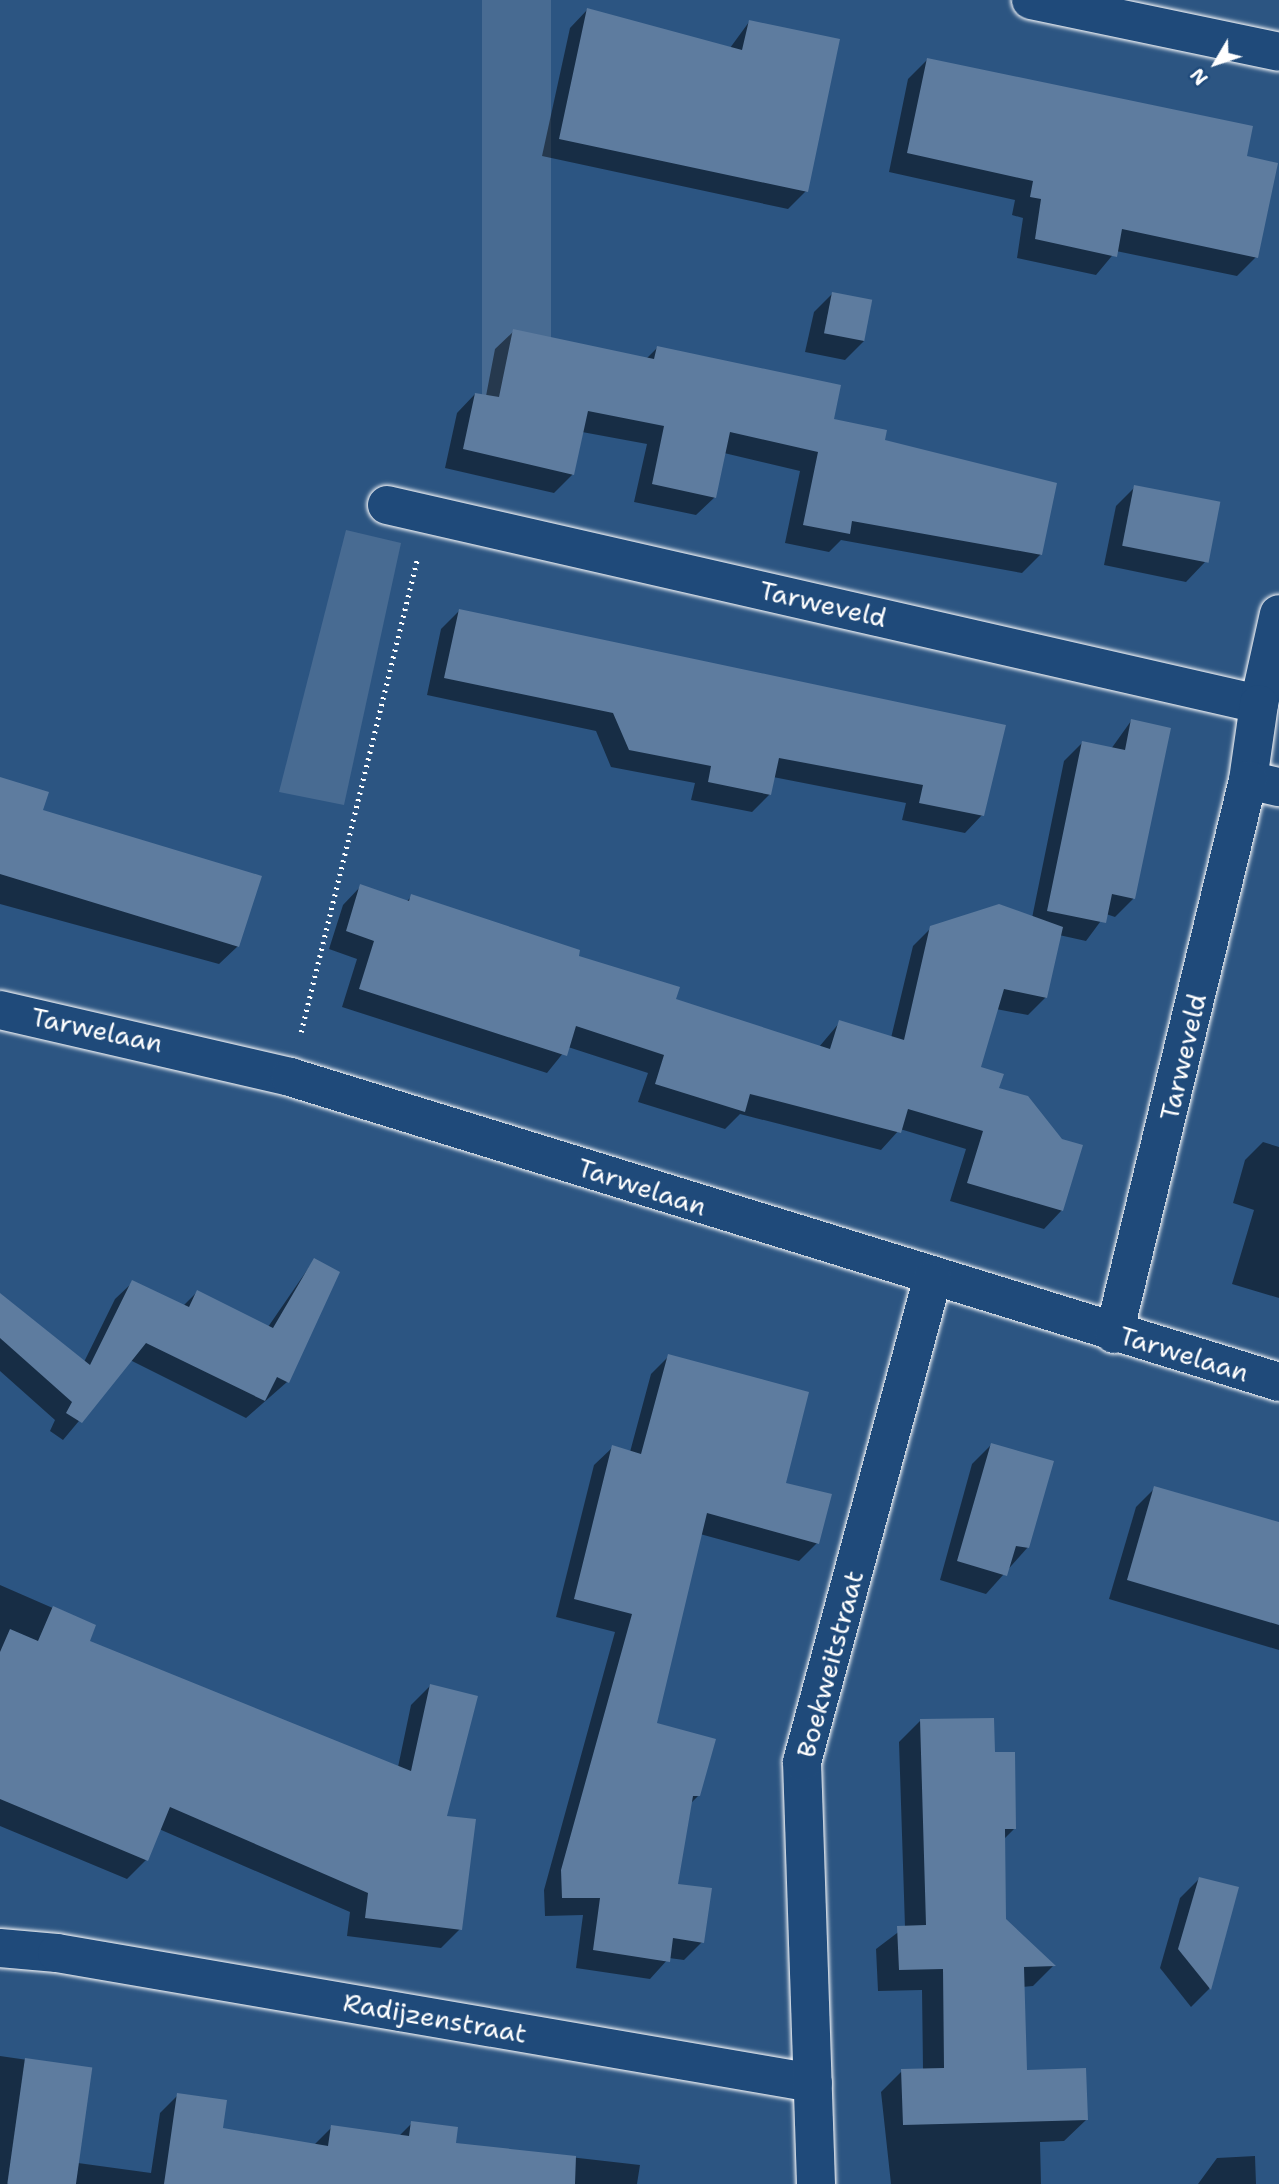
<!DOCTYPE html>
<style>
body{margin:0}
#map{position:relative;width:1279px;height:2184px;overflow:hidden;background:#2c5582;font-family:"Shantell Sans",sans-serif}
div>[style]{position:absolute}
[style*='--x']{left:calc(var(--x)*1px);top:calc(var(--y)*1px);width:calc(var(--w)*1px);rotate:calc(var(--a)*1deg)}
.green>*{inset:0;background:#486b92;transform-origin:0 0}
.shadow>*{inset:0;background:#0007}
.building>*{inset:0;background:#5e7c9f;transform-origin:0 0}
.path>*{height:4.5px;margin-top:-2.25px;transform-origin:0;background:repeating-linear-gradient(90deg,#fff 0 2px,transparent 0 7px)}
.roads{filter:drop-shadow(0 0 2px #fff) drop-shadow(0 0 2px #fff)}
.street>*{height:38px;margin:-19px;padding:0 19px;transform-origin:19px;border-radius:19px;background:#1f4a7a}
span{translate:-50% -50%;white-space:nowrap;text-align:center;line-height:1.15;-webkit-text-stroke:6px #1f4a7a;paint-order:stroke}
.street-label{font-size:26px;color:#fff}
.north{position:absolute;left:1181px;top:28px;width:70px;height:70px;-webkit-text-stroke:5px #1f4a7a;paint-order:stroke;rotate:231deg;font-size:19px;font-weight:700;line-height:28px;text-align:center;color:#fff}
.north::after{content:'';display:block;margin:auto;width:24px;height:32px;background:#fff;clip-path:polygon(50% 0,100% 100%,50% 72%,0 100%)}
</style>
<div id="map">
<div class="green">
<div style="left:482px;top:0;width:69px;height:448px"></div>
<div style="clip-path:polygon(346px 530px,401px 543px,344px 805px,279px 792px)"></div>
</div>
<div class="shadow">
<div style="clip-path:polygon(587px 10px,730px 48px,749px 22px,806px 191px,788px 209px,542px 156px,570px 28px)"></div>
<div style="clip-path:polygon(927px 60px,1245px 157px,1256px 257px,1237px 276px,1116px 251px,1096px 275px,1017px 258px,1023px 218px,1012px 215px,1015px 200px,889px 172px,908px 79px)"></div>
<div style="clip-path:polygon(833px 293px,864px 341px,845px 360px,805px 352px,814px 312px)"></div>
<div style="clip-path:polygon(514px 331px,646px 359px,657px 348px,883px 442px,1041px 554px,1022px 573px,841px 540px,829px 552px,785px 543px,800px 471px,724px 453px,715px 497px,696px 515px,634px 502px,647px 444px,582px 432px,572px 475px,554px 493px,445px 468px,457px 413px,475px 394px,486px 396px,495px 349px)"></div>
<div style="clip-path:polygon(1135px 487px,1205px 562px,1186px 582px,1104px 565px,1116px 506px)"></div>
<div style="clip-path:polygon(459px 611px,1004px 726px,982px 815px,965px 833px,902px 820px,906px 803px,773px 777px,770px 794px,752px 812px,691px 800px,695px 783px,611px 767px,596px 731px,427px 695px,441px 629px)"></div>
<div style="clip-path:polygon(1131px 721px,1133px 899px,1115px 917px,1106px 914px,1086px 941px,1059px 935px,1046px 997px,1028px 1015px,996px 1009px,979px 1069px,997px 1090px,1062px 1210px,1044px 1229px,950px 1201px,966px 1149px,900px 1129px,881px 1150px,740px 1114px,725px 1129px,638px 1102px,648px 1073px,568px 1047px,547px 1073px,342px 1007px,357px 959px,329px 949px,343px 905px,361px 886px,406px 902px,412px 896px,674px 1001px,819px 1047px,840px 1022px,891px 1038px,913px 946px,931px 928px,1032px 918px,1064px 761px,1082px 743px,1111px 749px)"></div>
<div style="clip-path:polygon(0 779px,41px 811px,238px 946px,219px 964px,0 904px)"></div>
<div style="clip-path:polygon(1263px 1142px,1279px 1147px,1279px 1298px,1232px 1284px,1254px 1210px,1233px 1203px,1245px 1160px)"></div>
<div style="clip-path:polygon(314px 1260px,338px 1272px,287px 1382px,246px 1418px,130px 1360px,63px 1440px,50px 1431px,55px 1420px,0 1371px,0 1295px,84px 1362px,115px 1299px,133px 1282px,183px 1306px,197px 1292px,268px 1327px)"></div>
<div style="clip-path:polygon(669px 1356px,784px 1484px,817px 1543px,799px 1561px,700px 1534px,655px 1724px,699px 1795px,690px 1804px,676px 1885px,702px 1942px,684px 1960px,669px 1958px,650px 1979px,576px 1968px,583px 1915px,545px 1916px,544px 1890px,615px 1632px,556px 1617px,594px 1465px,613px 1447px,630px 1452px,651px 1374px)"></div>
<div style="clip-path:polygon(991px 1445px,1028px 1547px,986px 1594px,940px 1580px,972px 1464px)"></div>
<div style="clip-path:polygon(1155px 1488px,1279px 1555px,1279px 1650px,1109px 1599px,1136px 1507px)"></div>
<div style="clip-path:polygon(0 1585px,94px 1626px,76px 1669px,398px 1767px,411px 1705px,430px 1686px,460px 1929px,441px 1948px,347px 1936px,350px 1912px,159px 1829px,146px 1860px,127px 1879px,0 1826px)"></div>
<div style="clip-path:polygon(920px 1721px,994px 1754px,1014px 1829px,1003px 1840px,1004px 1920px,1053px 1966px,1033px 1986px,1022px 1987px,1025px 2071px,1086px 2120px,1064px 2141px,1040px 2142px,1041px 2184px,891px 2184px,881px 2092px,902px 2071px,923px 2070px,922px 1990px,878px 1991px,876px 1949px,905px 1927px,899px 1742px)"></div>
<div style="clip-path:polygon(1199px 1879px,1237px 1888px,1209px 1989px,1191px 2007px,1160px 1968px,1180px 1898px)"></div>
<div style="clip-path:polygon(0 2056px,90px 2069px,78px 2163px,151px 2173px,160px 2113px,178px 2095px,221px 2130px,314px 2145px,332px 2127px,398px 2137px,412px 2123px,454px 2144px,640px 2165px,637px 2184px,0 2184px)"></div>
<div style="clip-path:polygon(1255px 2156px,1256px 2184px,1279px 2184px,1198px 2184px,1217px 2158px)"></div>
</div>
<div class="building">
<div style="clip-path:polygon(587px 8px,742px 50px,749px 20px,840px 39px,808px 192px,559px 139px)"></div>
<div style="clip-path:polygon(927px 58px,1253px 126px,1247px 156px,1278px 163px,1258px 258px,1122px 229px,1117px 257px,1035px 239px,1041px 199px,1030px 197px,1033px 181px,907px 153px)"></div>
<div style="left:832px;top:292px;width:41px;height:42px;rotate:11deg"></div>
<div style="clip-path:polygon(513px 329px,654px 359px,657px 346px,841px 385px,834px 419px,887px 430px,885px 440px,1057px 483px,1042px 555px,852px 521px,850px 534px,803px 525px,818px 452px,730px 432px,716px 498px,652px 484px,664px 426px,588px 411px,574px 475px,463px 449px,475px 393px,499px 397px)"></div>
<div style="left:1134px;top:485px;width:88px;height:62px;rotate:11deg"></div>
<div style="clip-path:polygon(459px 609px,1006px 725px,984px 816px,919px 803px,923px 785px,779px 758px,771px 795px,708px 782px,711px 766px,629px 750px,613px 713px,444px 678px)"></div>
<div style="clip-path:polygon(1131px 719px,1171px 728px,1135px 899px,1112px 894px,1106px 923px,1047px 911px,1082px 741px,1125px 750px)"></div>
<div style="clip-path:polygon(0 777px,49px 792px,43px 810px,262px 876px,239px 947px,0 874px)"></div>
<div style="clip-path:polygon(360px 884px,409px 901px,411px 894px,580px 950px,579px 956px,680px 987px,676px 999px,830px 1049px,839px 1020px,904px 1040px,930px 926px,999px 904px,1063px 927px,1047px 998px,1004px 989px,981px 1067px,1004px 1074px,999px 1088px,1028px 1096px,1062px 1139px,1083px 1145px,1063px 1211px,967px 1183px,983px 1131px,908px 1109px,901px 1133px,750px 1094px,745px 1112px,655px 1084px,664px 1055px,576px 1026px,567px 1056px,359px 989px,374px 941px,346px 931px)"></div>
<div style="clip-path:polygon(314px 1258px,340px 1272px,289px 1383px,277px 1377px,265px 1401px,146px 1343px,82px 1423px,66px 1413px,72px 1402px,0 1338px,0 1293px,90px 1365px,132px 1280px,189px 1307px,197px 1290px,273px 1328px)"></div>
<div style="clip-path:polygon(668px 1354px,809px 1392px,786px 1483px,832px 1494px,819px 1544px,707px 1513px,657px 1723px,716px 1739px,700px 1796px,693px 1796px,678px 1884px,712px 1888px,704px 1943px,673px 1938px,670px 1962px,593px 1950px,600px 1898px,562px 1898px,561px 1870px,632px 1614px,574px 1599px,612px 1445px,641px 1454px)"></div>
<div style="clip-path:polygon(991px 1443px,1054px 1461px,1029px 1548px,1016px 1546px,1007px 1576px,957px 1561px)"></div>
<div style="clip-path:polygon(1154px 1486px,1279px 1522px,1279px 1625px,1127px 1580px)"></div>
<div style="clip-path:polygon(53px 1606px,96px 1625px,90px 1641px,411px 1771px,430px 1684px,478px 1696px,447px 1816px,476px 1819px,462px 1930px,365px 1918px,368px 1893px,170px 1807px,148px 1861px,0 1799px,0 1652px,10px 1629px,38px 1641px)"></div>
<div style="clip-path:polygon(994px 1718px,995px 1752px,1015px 1752px,1016px 1829px,1005px 1829px,1006px 1919px,1056px 1966px,1024px 1967px,1027px 2070px,1086px 2068px,1088px 2120px,903px 2125px,901px 2069px,944px 2068px,943px 1969px,899px 1970px,897px 1926px,926px 1925px,920px 1719px)"></div>
<div style="clip-path:polygon(1199px 1877px,1239px 1887px,1211px 1990px,1178px 1949px)"></div>
<div style="left:25px;top:2058px;width:68px;height:127px;rotate:8deg"></div>
<div style="clip-path:polygon(177px 2093px,227px 2100px,223px 2128px,328px 2146px,331px 2125px,409px 2136px,411px 2121px,458px 2127px,456px 2143px,576px 2156px,575px 2184px,164px 2184px)"></div>
</div>
<div class="path">
<div style="--x:301;--y:1032;--w:488;--a:-76.2"></div>
</div>
<div class="roads">
<div class="street">
<div style="--x:1031;--y:0;--w:253;--a:11.8"></div>
<div style="--x:387;--y:505;--w:894;--a:12.86"></div>
<div style="--x:1259;--y:704;--w:92;--a:-77.5"></div>
<div style="--x:1259;--y:704;--w:77;--a:98.2"></div>
<div style="--x:1248;--y:780;--w:32;--a:13"></div>
<div style="--x:0;--y:1010;--w:298;--a:13"></div>
<div style="--x:290;--y:1077;--w:1035;--a:17.14"></div>
<div style="--x:1114;--y:1334;--w:570;--a:-76.4"></div>
<div style="--x:0;--y:1948;--w:57;--a:5"></div>
<div style="--x:57;--y:1953;--w:767;--a:9.76"></div>
<div style="--x:816;--y:2184;--w:422;--a:-91.9"></div>
<div style="--x:802;--y:1762;--w:499;--a:-74.9"></div>
</div>
</div>
<div class="street-label">
<span style="left:823px;top:604px;rotate:13deg">Tarweveld</span>
<span style="left:97px;top:1030px;rotate:12deg">Tarwelaan</span>
<span style="left:1183px;top:1057px;rotate:-77deg">Tarweveld</span>
<span style="left:642px;top:1187px;rotate:18deg">Tarwelaan</span>
<span style="left:1184px;top:1354px;rotate:17deg">Tarwelaan</span>
<span style="left:830px;top:1664px;rotate:-75deg">Boekweitstraat</span>
<span style="left:435px;top:2018px;rotate:10deg">Radijzenstraat</span>
</div>
<div class="north">N</div>
</div>
